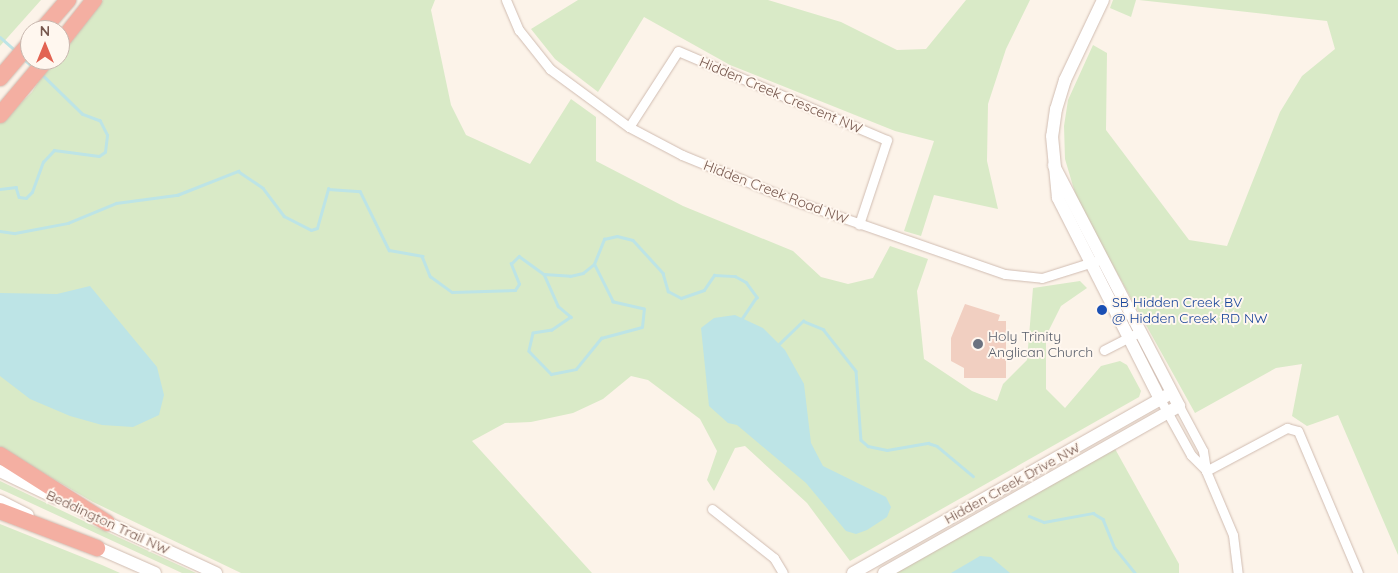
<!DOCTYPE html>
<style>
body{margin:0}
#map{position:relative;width:1398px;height:573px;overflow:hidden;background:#fcf3e9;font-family:Quicksand,sans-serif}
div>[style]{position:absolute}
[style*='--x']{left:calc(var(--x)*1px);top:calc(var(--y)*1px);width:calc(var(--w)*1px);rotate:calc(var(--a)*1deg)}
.green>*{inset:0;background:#d9eac7}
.water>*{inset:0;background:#bde4e6}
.stream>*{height:2.5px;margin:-1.25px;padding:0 1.25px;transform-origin:1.25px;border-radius:1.25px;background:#bde4e6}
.building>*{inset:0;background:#f1cfc1}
.roads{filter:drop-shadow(0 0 1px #d0bcb1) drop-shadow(0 0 1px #d0bcb1)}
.street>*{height:9px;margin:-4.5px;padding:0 4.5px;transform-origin:4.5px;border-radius:4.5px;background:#fff}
.secondary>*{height:12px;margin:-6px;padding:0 6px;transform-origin:6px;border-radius:6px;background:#fff}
.highway>*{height:16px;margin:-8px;padding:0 8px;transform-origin:8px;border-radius:8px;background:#f4afa2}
.dots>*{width:14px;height:14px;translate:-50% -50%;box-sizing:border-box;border:2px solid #fff7ef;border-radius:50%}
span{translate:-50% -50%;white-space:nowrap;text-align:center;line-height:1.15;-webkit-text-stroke:4px #fff7ef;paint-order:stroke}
.street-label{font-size:14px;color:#76574d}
.transit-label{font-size:14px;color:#164399}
.left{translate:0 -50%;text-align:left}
.worship-label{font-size:14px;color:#5b616d}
.north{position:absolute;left:20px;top:20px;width:50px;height:50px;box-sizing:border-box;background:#fff7ef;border:1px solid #c8b7ae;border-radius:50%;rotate:0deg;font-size:14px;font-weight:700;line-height:20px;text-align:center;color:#76574d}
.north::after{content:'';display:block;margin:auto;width:18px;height:22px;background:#e26352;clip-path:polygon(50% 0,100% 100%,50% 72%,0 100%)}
</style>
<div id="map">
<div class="green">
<div style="clip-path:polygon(0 0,41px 0,0 46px)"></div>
<div style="clip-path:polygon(103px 0,435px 0,431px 10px,451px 105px,466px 135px,530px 164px,571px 99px,596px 117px,596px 161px,683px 206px,793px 251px,821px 277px,848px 284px,873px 278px,890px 246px,928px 259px,917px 291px,924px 359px,972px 391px,997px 401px,1003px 384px,1027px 360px,1033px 288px,1080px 281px,1087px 288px,1061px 306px,1046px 336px,1046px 389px,1065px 408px,1101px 366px,1120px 361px,1127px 365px,1141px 391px,1139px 397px,850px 561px,807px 503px,745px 446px,735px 448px,714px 491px,707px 480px,717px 451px,700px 419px,648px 380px,631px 376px,603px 399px,573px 413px,531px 422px,505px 423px,472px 441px,592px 573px,241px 573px,93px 502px,0 448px,0 123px,32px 92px,52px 60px,60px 60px,60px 49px)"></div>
<div style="clip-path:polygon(578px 0,768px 0,841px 22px,897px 50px,926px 49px,966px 0,1030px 0,1006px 49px,988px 104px,987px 161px,998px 209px,934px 195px,921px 236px,904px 231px,934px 141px,895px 131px,730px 65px,644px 17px,598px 92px,555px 59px,531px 29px)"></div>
<div style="clip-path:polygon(1113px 0,1136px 0,1131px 17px,1110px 8px)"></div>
<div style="clip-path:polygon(1139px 0,1398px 0,1398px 555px,1338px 415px,1307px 426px,1292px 416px,1302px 364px,1276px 368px,1195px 413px,1078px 203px,1065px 159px,1064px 126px,1068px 100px,1093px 45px,1107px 53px,1106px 130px,1189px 240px,1227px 246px,1280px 112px,1302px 76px,1335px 49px,1327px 21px)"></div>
<div style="clip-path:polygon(1114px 447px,1179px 564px,1179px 573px,893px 573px)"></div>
<div style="clip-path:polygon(0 481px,94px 526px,196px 573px,182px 573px,7px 492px,0 489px)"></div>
<div style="clip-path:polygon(0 524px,102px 565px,120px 573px,0 573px)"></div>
</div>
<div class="water">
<div style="clip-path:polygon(90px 286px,157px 367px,164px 395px,159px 415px,133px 427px,102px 425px,70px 416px,30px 399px,0 376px,0 293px,57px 294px)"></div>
<div style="clip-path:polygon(735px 315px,763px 328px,785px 350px,804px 384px,811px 443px,823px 466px,886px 497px,891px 507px,887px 517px,867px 530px,856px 534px,846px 531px,806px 483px,737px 425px,728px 423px,709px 406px,701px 328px,714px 318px)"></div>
<div style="clip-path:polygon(980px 556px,991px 557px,1010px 573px,951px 573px)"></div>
</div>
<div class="stream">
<div style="--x:0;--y:37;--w:21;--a:41"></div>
<div style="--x:23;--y:58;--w:12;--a:42"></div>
<div style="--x:0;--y:189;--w:16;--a:-7"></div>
<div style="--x:16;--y:187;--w:10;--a:73"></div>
<div style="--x:19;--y:197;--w:7;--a:8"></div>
<div style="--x:26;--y:198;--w:8;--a:-45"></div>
<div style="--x:32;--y:192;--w:32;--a:-70"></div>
<div style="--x:43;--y:162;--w:16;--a:-47"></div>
<div style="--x:54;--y:150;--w:45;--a:7.6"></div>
<div style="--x:99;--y:156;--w:7;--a:-34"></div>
<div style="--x:105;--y:152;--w:17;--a:-83"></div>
<div style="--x:107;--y:135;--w:16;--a:-117"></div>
<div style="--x:100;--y:121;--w:19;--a:-159"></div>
<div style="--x:82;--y:114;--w:56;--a:-135.7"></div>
<div style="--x:0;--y:231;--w:15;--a:8"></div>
<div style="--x:15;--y:233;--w:54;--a:-10.7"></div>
<div style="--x:68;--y:223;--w:52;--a:-22.6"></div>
<div style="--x:116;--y:203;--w:62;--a:-7.5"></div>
<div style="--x:177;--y:195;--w:66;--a:-21.5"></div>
<div style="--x:238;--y:171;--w:30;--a:34"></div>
<div style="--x:263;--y:188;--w:35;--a:53"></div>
<div style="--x:284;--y:216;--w:30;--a:27"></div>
<div style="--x:311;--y:230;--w:6;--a:-18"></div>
<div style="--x:317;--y:228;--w:41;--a:-74.2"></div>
<div style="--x:328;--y:189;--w:32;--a:4"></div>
<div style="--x:360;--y:191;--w:66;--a:63.8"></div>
<div style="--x:389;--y:250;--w:34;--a:10"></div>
<div style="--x:422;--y:256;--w:22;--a:68"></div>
<div style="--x:430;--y:276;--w:27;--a:36"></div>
<div style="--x:452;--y:292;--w:63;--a:-1.8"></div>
<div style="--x:515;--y:290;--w:7;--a:-56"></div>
<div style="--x:519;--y:284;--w:22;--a:-112"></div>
<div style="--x:511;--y:264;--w:11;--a:-45"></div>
<div style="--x:519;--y:256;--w:31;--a:36"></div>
<div style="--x:544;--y:274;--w:35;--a:66"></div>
<div style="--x:558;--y:306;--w:17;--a:40"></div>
<div style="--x:571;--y:317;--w:23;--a:146"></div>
<div style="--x:552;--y:330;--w:19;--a:171"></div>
<div style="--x:533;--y:333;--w:18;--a:103"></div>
<div style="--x:529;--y:351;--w:32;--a:46"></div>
<div style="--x:551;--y:374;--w:25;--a:-11"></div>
<div style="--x:576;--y:369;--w:40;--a:-51"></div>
<div style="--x:601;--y:338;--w:42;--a:-15"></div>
<div style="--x:642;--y:327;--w:18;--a:-84"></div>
<div style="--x:644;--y:309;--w:32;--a:-167"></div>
<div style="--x:613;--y:302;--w:42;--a:-116.6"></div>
<div style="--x:594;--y:264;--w:27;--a:-68"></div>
<div style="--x:604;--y:239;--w:13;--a:-13"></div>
<div style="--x:617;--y:236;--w:16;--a:14"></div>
<div style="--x:633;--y:240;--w:45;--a:47.7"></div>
<div style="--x:663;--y:273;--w:19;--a:74"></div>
<div style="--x:668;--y:291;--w:15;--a:28"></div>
<div style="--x:681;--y:298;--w:24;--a:-19"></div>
<div style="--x:704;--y:290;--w:18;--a:-56"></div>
<div style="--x:714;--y:275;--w:21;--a:3"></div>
<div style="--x:735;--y:276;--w:13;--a:29"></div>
<div style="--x:746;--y:282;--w:19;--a:54"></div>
<div style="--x:757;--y:297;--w:27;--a:124"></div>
<div style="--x:544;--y:274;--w:26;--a:4"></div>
<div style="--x:570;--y:276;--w:13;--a:-13"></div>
<div style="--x:583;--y:273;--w:14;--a:-39"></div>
<div style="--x:778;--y:345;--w:35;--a:-44"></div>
<div style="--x:803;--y:321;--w:22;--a:22"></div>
<div style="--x:823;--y:329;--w:53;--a:51.8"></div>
<div style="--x:856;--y:371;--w:69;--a:85.9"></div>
<div style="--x:861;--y:440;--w:9;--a:41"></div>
<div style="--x:868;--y:446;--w:19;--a:12"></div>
<div style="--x:887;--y:450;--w:42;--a:-9.7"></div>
<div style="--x:928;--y:443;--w:9;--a:18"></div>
<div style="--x:937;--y:446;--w:47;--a:39.8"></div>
<div style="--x:1029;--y:516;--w:16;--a:22"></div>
<div style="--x:1044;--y:522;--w:50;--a:-10.4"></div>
<div style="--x:1093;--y:513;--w:12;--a:31"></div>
<div style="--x:1103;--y:519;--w:31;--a:68"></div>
<div style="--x:1115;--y:548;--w:32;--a:51"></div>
</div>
<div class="building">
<div style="clip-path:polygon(965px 304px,1000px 315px,998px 321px,1006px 321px,1006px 378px,964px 378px,964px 368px,951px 361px,951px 338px)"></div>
</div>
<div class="roads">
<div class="street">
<div style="--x:506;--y:0;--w:33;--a:67"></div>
<div style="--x:519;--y:30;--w:50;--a:51.5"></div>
<div style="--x:550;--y:69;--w:98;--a:36.3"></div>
<div style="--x:629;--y:127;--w:60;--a:27.8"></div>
<div style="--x:682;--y:155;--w:122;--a:22.2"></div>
<div style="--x:795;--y:201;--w:222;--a:19.2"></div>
<div style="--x:1005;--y:274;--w:37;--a:6"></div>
<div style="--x:1042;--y:278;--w:57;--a:-17.5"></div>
<div style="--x:629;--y:127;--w:90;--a:-57.2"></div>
<div style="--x:678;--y:51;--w:227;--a:23.1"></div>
<div style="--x:887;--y:140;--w:89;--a:108.4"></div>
<div style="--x:1104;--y:350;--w:34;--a:-27"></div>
<div style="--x:1160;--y:399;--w:64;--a:61"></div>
<div style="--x:1191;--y:455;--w:21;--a:45"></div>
<div style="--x:1179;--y:406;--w:51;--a:61.9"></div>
<div style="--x:1203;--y:451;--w:20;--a:81"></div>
<div style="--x:1206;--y:471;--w:69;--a:67.1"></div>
<div style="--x:1233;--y:535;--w:38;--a:83"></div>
<div style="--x:1206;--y:471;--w:92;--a:-28"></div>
<div style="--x:1287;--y:428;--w:11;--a:15"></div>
<div style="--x:1298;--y:431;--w:154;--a:67.1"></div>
<div style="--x:712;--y:509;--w:79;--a:38.3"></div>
<div style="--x:774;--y:558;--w:17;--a:59"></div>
</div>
<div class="secondary">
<div style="--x:1103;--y:0;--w:89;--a:115.4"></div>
<div style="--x:1065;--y:80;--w:30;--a:107"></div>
<div style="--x:1056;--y:109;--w:27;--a:98"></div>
<div style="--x:1052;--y:136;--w:62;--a:84.5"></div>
<div style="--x:1058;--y:198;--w:225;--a:63.1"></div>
<div style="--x:0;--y:471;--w:62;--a:25.7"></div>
<div style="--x:0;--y:501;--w:31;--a:27"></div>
<div style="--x:99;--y:519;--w:129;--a:24.8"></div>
<div style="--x:89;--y:544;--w:72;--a:23.7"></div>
<div style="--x:853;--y:573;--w:360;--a:-29.5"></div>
<div style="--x:884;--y:573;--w:339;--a:-29.5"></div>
<div style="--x:1179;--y:406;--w:271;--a:-117.5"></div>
</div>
<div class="highway">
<div style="--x:42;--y:30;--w:40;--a:-49"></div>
<div style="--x:60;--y:43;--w:55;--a:-51.7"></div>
<div style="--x:0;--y:78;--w:46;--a:-49.4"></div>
<div style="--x:0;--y:115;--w:72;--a:-50.1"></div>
<div style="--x:0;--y:455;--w:127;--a:32.4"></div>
<div style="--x:0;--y:511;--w:104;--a:20.9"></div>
</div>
</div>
<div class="dots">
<div style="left:1102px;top:310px;background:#1a4fb4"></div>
<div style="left:978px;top:344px;background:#6b7280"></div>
</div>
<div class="street-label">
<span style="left:781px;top:95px;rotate:23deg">Hidden Creek Crescent NW</span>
<span style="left:776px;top:192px;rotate:21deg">Hidden Creek Road NW</span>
<span style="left:1012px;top:483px;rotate:-29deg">Hidden Creek Drive NW</span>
<span style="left:108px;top:522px;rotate:25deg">Beddington Trail NW</span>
</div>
<div class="transit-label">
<span class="left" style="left:1112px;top:310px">SB Hidden Creek BV<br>@ Hidden Creek RD NW</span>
</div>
<div class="worship-label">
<span class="left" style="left:988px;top:344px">Holy Trinity<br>Anglican Church</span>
</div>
<div class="north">N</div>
</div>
